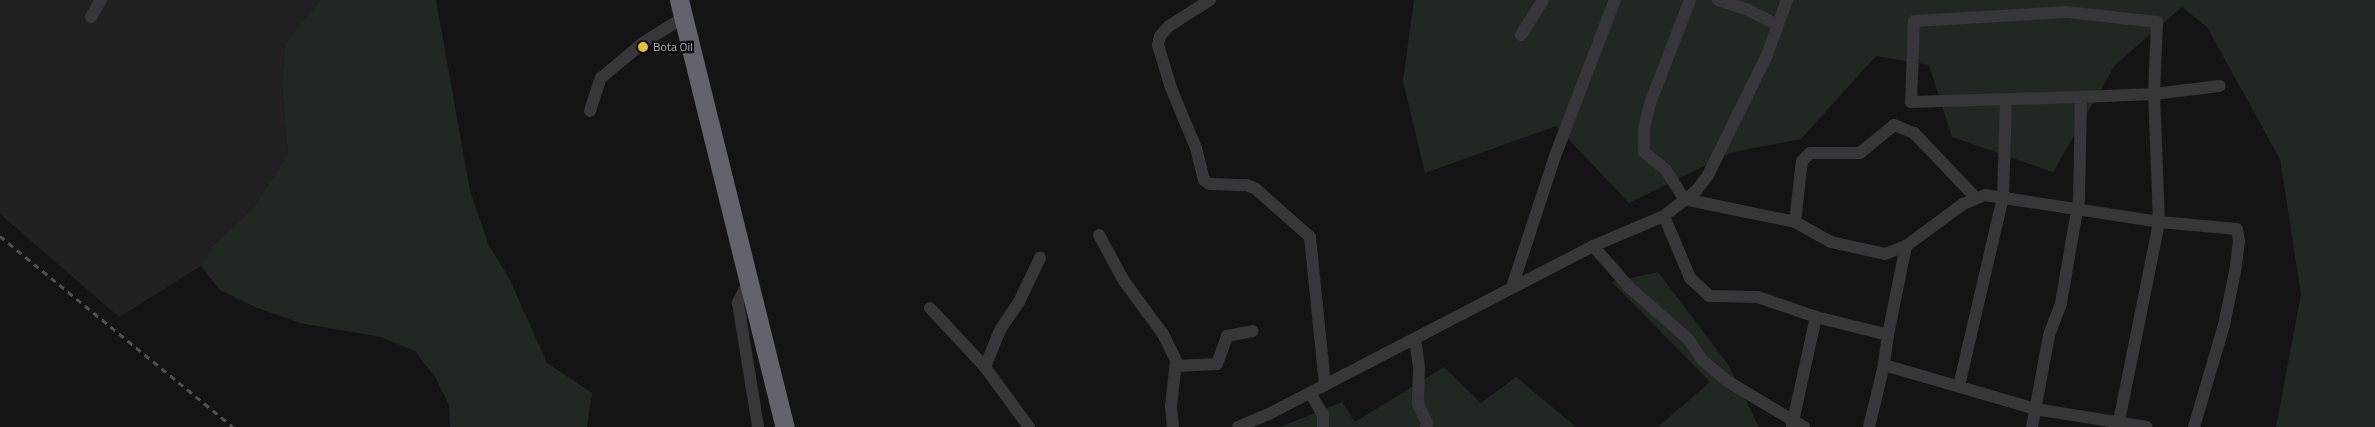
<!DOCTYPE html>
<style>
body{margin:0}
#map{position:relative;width:2375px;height:427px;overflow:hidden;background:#141416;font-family:"Titillium Web",sans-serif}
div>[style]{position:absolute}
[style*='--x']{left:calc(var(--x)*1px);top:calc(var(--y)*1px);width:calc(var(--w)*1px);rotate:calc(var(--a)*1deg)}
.built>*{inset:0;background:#212023}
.green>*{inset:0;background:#212822}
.minor>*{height:12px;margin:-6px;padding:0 6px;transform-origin:6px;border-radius:6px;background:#36363b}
.highway>*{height:19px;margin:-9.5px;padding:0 9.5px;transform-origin:9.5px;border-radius:9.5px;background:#62636b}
.rail>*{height:2.5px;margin-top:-1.25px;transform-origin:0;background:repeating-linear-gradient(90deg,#4f5056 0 6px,transparent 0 11px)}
.dots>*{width:14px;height:14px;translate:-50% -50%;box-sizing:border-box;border:2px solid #0f0f11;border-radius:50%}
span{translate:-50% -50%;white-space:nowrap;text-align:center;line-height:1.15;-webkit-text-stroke:4.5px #0f0f11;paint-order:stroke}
.poi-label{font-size:12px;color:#a7aab5}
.left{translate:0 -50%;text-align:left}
</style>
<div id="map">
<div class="built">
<div style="clip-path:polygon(0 0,320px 0,285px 43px,282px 87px,288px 154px,254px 207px,211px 247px,201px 266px,119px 317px,0 214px)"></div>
</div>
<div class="green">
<div style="clip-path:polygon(320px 0,436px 0,470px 191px,489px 246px,509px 278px,547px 363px,592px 393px,587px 427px,450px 427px,449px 405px,435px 377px,415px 351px,381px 337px,300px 323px,255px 307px,220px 290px,201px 266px,211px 247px,254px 207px,288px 154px,282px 87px,285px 43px)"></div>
<div style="clip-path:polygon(1414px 0,2375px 0,2375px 427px,2276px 427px,2301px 294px,2280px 159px,2207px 27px,2182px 7px,2115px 65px,2053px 172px,1952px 137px,1929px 65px,1876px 56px,1801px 139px,1733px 152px,1629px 203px,1556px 126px,1425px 173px,1403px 81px)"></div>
<div style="clip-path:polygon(1658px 272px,1727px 363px,1759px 427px,1658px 427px,1710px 382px,1612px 282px)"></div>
<div style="clip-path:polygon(1444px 367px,1481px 403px,1516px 377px,1576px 427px,1280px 427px,1342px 402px,1355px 422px)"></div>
</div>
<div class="minor">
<div style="--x:1210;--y:0;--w:49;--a:147.6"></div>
<div style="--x:1169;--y:26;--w:13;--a:132"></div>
<div style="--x:1160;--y:36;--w:9;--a:103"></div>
<div style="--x:1158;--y:45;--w:45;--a:73.2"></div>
<div style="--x:1171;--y:88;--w:65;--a:67.4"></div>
<div style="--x:1196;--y:148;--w:33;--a:76"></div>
<div style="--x:1204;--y:180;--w:7;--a:34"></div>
<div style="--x:1210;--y:184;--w:37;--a:2"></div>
<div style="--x:1247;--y:185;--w:10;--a:24"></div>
<div style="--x:1256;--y:189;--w:72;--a:41.6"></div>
<div style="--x:1310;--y:237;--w:149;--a:84.2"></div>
<div style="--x:1690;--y:0;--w:110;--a:111.2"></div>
<div style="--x:1650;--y:103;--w:26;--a:103"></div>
<div style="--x:1644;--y:128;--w:24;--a:90"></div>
<div style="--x:1644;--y:152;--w:28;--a:39"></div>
<div style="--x:1666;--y:170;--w:34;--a:58"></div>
<div style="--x:1684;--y:199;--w:113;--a:11.7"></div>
<div style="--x:1795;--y:222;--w:41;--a:29.1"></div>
<div style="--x:1831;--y:242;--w:55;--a:12.5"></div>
<div style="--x:1885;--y:254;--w:22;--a:-21"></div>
<div style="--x:1906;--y:246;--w:71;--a:-36.4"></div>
<div style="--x:1963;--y:204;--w:24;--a:-22"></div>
<div style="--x:1985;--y:195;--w:176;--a:8.8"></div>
<div style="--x:2159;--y:222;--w:78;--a:5.1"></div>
<div style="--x:2237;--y:229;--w:12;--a:81"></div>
<div style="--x:2239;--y:241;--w:26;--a:97"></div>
<div style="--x:2236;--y:267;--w:59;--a:101.7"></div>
<div style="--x:2224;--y:325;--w:106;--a:106.4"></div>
<div style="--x:1718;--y:0;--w:29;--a:18"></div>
<div style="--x:1746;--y:9;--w:35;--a:27"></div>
<div style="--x:91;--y:17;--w:20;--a:-60"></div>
<div style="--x:1521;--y:35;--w:41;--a:-57.8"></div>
<div style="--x:590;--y:111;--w:35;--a:-72"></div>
<div style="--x:601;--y:78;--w:56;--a:-39.9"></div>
<div style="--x:644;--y:42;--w:47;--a:-32"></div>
<div style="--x:1664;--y:216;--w:67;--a:67.2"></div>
<div style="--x:1690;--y:278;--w:26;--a:43"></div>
<div style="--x:1709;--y:296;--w:49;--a:1.2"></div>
<div style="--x:1758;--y:297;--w:61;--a:19"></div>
<div style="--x:1816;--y:317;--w:74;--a:14"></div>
<div style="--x:1888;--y:335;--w:30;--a:98"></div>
<div style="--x:1884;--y:365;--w:157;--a:16.2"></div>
<div style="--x:2035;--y:409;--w:113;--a:9.1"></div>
<div style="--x:1795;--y:222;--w:61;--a:-83.5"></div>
<div style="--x:1802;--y:161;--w:11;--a:-45"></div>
<div style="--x:1810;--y:153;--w:50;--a:0"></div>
<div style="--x:1860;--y:153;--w:44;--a:-39.5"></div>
<div style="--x:1894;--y:125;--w:22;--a:22"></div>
<div style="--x:1914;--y:133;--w:88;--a:46.4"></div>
<div style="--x:1099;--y:235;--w:52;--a:61.5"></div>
<div style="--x:1124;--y:281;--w:66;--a:53.7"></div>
<div style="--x:1163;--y:334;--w:30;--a:64"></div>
<div style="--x:1176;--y:361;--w:45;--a:96.3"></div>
<div style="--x:1171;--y:406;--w:21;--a:85"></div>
<div style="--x:1593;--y:246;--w:56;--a:48.6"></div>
<div style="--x:1630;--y:288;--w:77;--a:41.3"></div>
<div style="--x:1688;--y:339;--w:25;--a:56"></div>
<div style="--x:1702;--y:360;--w:33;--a:40"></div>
<div style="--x:1727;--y:381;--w:90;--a:30.9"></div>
<div style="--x:749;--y:281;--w:25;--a:117"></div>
<div style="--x:738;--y:303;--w:126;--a:80.8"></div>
<div style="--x:1512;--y:287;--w:138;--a:-71.8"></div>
<div style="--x:1555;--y:156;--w:167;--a:-69"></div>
<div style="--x:930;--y:308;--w:81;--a:47"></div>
<div style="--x:1888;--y:335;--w:91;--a:-78.6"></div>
<div style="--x:1415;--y:339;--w:30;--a:82"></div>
<div style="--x:1419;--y:369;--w:35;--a:92"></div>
<div style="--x:1418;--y:404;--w:21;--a:65"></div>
<div style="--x:1427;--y:423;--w:4;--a:104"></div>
<div style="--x:1177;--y:366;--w:40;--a:-2.9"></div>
<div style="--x:1217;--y:364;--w:30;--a:-70"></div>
<div style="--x:1227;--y:336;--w:26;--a:-11"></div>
<div style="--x:1959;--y:386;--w:194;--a:-76.9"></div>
<div style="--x:2003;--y:197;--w:98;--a:-88.2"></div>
<div style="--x:1310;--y:393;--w:26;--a:59"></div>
<div style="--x:1323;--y:415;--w:12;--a:90"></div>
<div style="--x:2119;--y:421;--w:203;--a:-78.6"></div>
<div style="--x:2159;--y:222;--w:128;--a:-92.2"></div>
<div style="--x:2154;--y:94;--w:72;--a:-87.6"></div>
<div style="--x:2157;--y:22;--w:92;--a:-173.7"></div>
<div style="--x:2066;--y:12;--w:152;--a:176.6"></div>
<div style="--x:1914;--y:21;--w:81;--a:92.1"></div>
<div style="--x:1911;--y:102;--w:170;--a:-1.7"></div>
<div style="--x:2081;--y:97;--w:73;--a:-2.4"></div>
<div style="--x:2154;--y:94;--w:66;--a:-6.9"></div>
<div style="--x:1792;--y:426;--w:112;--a:-77.6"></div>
<div style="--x:1029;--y:427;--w:74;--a:-126.3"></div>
<div style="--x:985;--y:367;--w:40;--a:-68"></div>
<div style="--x:1000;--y:330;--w:34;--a:-56"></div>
<div style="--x:1019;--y:302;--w:49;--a:-64.5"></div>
<div style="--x:1238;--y:427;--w:34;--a:-23"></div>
<div style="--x:1269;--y:414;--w:365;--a:-27.4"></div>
<div style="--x:1593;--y:246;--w:77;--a:-22.9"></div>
<div style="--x:1664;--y:216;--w:41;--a:-38"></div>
<div style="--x:1696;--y:191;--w:20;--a:-53"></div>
<div style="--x:1708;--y:175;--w:134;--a:-63.8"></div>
<div style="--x:1767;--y:55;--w:59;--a:-70"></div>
<div style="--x:1869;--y:427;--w:64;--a:-76.4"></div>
<div style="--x:2032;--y:427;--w:94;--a:-79.5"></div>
<div style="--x:2049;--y:335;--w:34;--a:-69"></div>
<div style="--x:2061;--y:303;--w:106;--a:-80.2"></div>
<div style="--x:2079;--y:199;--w:102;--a:-88.9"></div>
</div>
<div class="highway">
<div style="--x:679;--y:0;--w:440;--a:76.1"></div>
</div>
<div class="rail">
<div style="--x:0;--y:236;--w:301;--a:39.3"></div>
</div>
<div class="dots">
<div style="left:643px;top:47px;background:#e6bf3c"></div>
</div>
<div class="poi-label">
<span class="left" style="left:653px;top:47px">Bota Oil</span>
</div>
</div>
